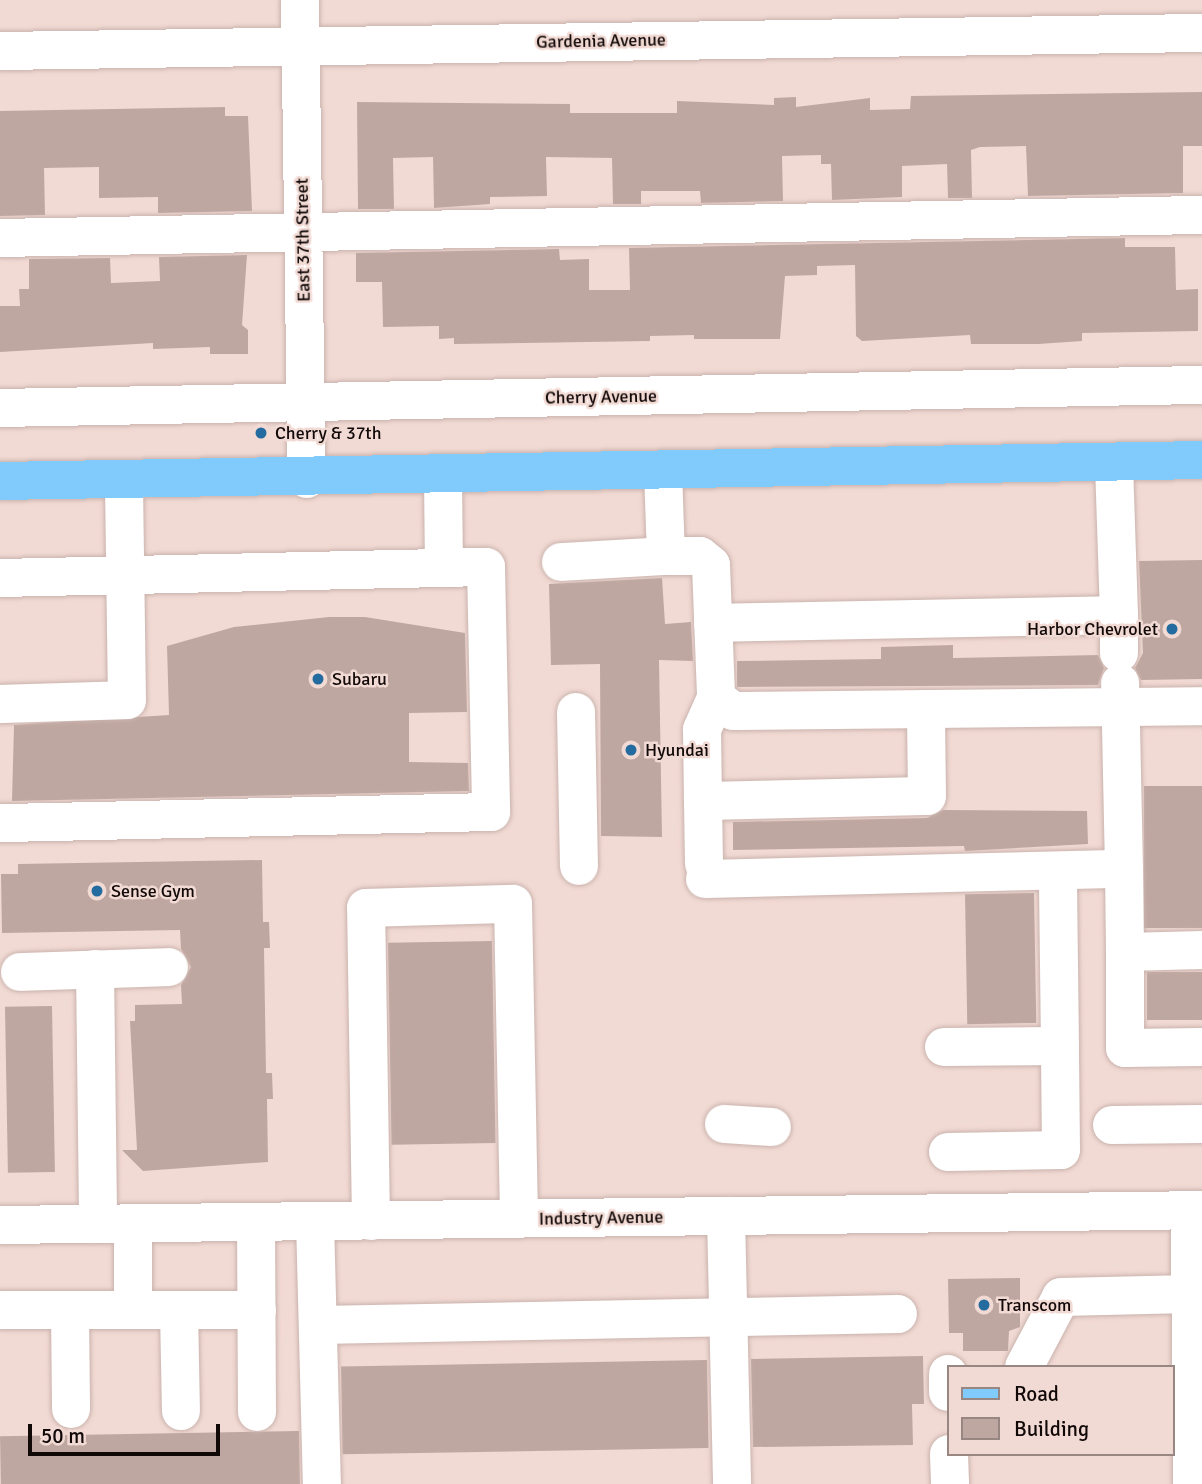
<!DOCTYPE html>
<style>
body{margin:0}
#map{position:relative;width:1202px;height:1484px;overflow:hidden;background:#f2dad4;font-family:Signika,sans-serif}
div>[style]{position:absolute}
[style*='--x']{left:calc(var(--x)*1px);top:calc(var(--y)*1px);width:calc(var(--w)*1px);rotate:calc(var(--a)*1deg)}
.building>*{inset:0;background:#bfa7a1;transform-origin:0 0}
.roads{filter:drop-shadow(0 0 2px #cab3ad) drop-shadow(0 0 2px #cab3ad)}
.minor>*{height:38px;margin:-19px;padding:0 19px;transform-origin:19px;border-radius:19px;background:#fff}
.major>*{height:38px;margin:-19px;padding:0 19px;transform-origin:19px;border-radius:19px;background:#80cafc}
.dots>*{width:19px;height:19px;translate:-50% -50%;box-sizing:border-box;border:4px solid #f2dad4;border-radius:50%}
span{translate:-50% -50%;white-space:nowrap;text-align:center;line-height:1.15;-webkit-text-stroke:5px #f2dad4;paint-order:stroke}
.street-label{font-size:18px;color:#110908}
.poi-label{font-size:18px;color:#110908}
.left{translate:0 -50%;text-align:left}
.right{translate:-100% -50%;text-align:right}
.legend{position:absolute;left:947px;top:1365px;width:228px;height:91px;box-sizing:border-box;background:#f2dad4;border:2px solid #988682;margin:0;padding:9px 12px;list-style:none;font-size:21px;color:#110908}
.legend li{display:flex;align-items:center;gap:14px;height:35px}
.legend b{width:35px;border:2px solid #988682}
.scale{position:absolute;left:28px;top:1424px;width:192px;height:32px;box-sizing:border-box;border:4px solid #110908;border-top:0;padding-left:9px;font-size:21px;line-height:24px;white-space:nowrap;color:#110908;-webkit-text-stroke:5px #f2dad4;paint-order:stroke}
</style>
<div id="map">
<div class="building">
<div style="clip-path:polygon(1202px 92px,1202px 146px,1183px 146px,1183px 193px,1028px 196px,1026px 146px,980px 147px,971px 150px,972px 198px,948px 198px,947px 164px,902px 166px,902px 197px,832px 200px,831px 164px,821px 164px,821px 155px,782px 156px,783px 201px,701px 203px,700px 191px,641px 191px,641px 204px,613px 204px,612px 158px,546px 157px,547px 196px,490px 197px,490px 204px,434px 208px,433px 157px,393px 158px,394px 209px,358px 209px,357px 102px,570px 104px,570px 113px,677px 113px,677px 101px,774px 105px,774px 98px,796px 97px,796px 107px,870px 98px,870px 110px,910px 109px,911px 96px)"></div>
<div style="clip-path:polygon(225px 107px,225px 116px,248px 116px,252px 211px,158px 213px,158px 197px,99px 198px,99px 167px,44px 168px,45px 215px,0 216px,0 111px)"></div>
<div style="clip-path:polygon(1125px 238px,1125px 247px,1175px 247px,1176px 290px,1198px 289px,1198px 331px,1082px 333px,1082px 341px,1038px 344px,971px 344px,970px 335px,862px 341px,856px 336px,855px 265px,817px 266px,817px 275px,785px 276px,780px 339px,694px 339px,694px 335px,650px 336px,650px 341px,454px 344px,454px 338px,439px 339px,439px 326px,383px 327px,382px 282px,356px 282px,356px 253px,559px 249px,560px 260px,589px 259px,589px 290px,630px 290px,629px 248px)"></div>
<div style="clip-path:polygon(247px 255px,242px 325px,248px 330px,248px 354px,210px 354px,210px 347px,153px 349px,153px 343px,0 352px,0 306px,20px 306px,19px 289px,29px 289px,29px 259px,110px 258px,111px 283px,160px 281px,159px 257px)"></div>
<div style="clip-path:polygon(1202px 560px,1202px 679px,1141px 680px,1135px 668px,1143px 653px,1139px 561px)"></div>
<div style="clip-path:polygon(662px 578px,665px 624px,691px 622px,693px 661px,659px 660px,662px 837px,601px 836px,600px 664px,551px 665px,549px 584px)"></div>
<div style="clip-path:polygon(329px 617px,365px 617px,465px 633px,467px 712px,409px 713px,409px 762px,468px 763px,469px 791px,12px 801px,14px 725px,169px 715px,167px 646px,234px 627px)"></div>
<div style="clip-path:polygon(953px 645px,953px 658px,1098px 655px,1104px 668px,1098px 685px,737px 687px,737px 661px,881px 659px,881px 647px)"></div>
<div style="left:1202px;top:786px;width:142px;height:58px;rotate:90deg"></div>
<div style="clip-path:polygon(943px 810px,1087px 811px,1088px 844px,965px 851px,964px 846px,733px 850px,733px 822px,927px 818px)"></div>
<div style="clip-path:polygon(262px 860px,263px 922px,269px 922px,270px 948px,264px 948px,266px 1073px,272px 1073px,273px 1099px,267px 1099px,268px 1162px,143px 1171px,122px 1150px,137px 1150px,130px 1021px,135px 1021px,135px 1005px,182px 1004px,181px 985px,191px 967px,181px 949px,180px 930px,2px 933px,1px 874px,18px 874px,18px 864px)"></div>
<div style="left:1034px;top:893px;width:130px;height:69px;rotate:89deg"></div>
<div style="left:492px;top:941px;width:202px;height:104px;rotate:89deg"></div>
<div style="left:1202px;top:972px;width:48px;height:55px;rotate:90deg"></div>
<div style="left:52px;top:1006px;width:166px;height:47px;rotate:89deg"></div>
<div style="clip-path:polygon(1020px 1278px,1020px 1327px,1009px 1331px,1008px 1351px,963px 1351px,963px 1333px,949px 1333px,948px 1279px)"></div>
<div style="clip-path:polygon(923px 1356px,924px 1404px,912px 1404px,913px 1445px,753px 1447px,751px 1359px)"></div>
<div style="left:707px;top:1360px;width:88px;height:366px;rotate:89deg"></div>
<div style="left:299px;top:1431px;width:53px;height:299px;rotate:89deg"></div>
</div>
<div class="roads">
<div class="minor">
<div style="--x:300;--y:0;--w:479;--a:89.2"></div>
<div style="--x:0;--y:51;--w:1202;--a:-0.86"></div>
<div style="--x:0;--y:238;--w:1202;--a:-1.1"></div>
<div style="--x:0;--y:408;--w:1202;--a:-1.1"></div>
<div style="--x:663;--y:471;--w:85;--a:88"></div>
<div style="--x:666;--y:556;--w:34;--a:0"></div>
<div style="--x:700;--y:556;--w:14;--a:39"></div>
<div style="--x:711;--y:565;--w:133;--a:87.8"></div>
<div style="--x:716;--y:698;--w:21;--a:37"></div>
<div style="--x:733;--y:711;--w:469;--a:-0.6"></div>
<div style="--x:443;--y:476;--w:92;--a:89.4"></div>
<div style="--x:561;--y:562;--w:105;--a:-3.3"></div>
<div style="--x:0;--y:578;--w:486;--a:-1.3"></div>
<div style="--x:486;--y:567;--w:245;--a:88.8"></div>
<div style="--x:491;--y:812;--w:491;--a:178.7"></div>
<div style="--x:1119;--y:615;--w:38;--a:90"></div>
<div style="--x:713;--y:623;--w:406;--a:-1.1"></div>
<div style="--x:1119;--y:615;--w:153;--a:-91.9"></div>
<div style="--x:716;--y:698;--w:35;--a:114"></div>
<div style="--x:702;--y:730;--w:71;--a:89.2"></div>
<div style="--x:703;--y:801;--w:224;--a:-1.3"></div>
<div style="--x:927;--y:796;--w:87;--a:-90.7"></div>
<div style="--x:0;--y:704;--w:127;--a:-1.8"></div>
<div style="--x:127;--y:700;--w:219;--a:-90.8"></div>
<div style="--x:576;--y:712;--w:154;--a:88.9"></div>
<div style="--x:703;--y:801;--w:63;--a:89.1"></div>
<div style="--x:1124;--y:869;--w:83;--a:89.3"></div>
<div style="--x:1125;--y:952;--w:77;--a:-1.5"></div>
<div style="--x:705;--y:879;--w:419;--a:-1.4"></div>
<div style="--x:1124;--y:869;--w:186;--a:-91.2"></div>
<div style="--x:1125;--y:952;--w:96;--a:90"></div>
<div style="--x:1125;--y:1048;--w:77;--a:-0.7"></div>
<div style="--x:95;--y:969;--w:255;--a:89.3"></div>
<div style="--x:20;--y:972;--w:149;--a:-1.9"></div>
<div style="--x:944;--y:1047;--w:116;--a:-0.5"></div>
<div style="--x:1060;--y:1046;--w:175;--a:-90.7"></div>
<div style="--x:724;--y:1124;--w:48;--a:3.6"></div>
<div style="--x:1112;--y:1125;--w:90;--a:-0.6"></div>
<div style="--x:948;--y:1152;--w:113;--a:-1"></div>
<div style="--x:1061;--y:1150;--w:104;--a:-90.6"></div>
<div style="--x:1190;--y:1211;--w:273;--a:89.6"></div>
<div style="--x:726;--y:1216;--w:268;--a:88.7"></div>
<div style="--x:315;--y:1221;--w:263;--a:88.5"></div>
<div style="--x:371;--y:1221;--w:313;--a:-90.9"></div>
<div style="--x:366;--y:908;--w:147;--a:-1.6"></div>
<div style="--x:513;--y:904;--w:315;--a:88.9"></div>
<div style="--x:256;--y:1222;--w:190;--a:89.7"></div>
<div style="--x:133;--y:1224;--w:86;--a:90"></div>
<div style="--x:0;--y:1225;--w:1202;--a:-0.71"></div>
<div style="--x:0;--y:1310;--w:257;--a:0"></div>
<div style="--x:70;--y:1310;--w:99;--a:89.4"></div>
<div style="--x:179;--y:1310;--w:101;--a:88.9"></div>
<div style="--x:318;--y:1325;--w:580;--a:-1.09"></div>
<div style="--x:1024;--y:1367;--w:79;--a:-62.1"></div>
<div style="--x:1061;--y:1297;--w:129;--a:-1.3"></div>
<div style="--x:948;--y:1374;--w:18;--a:90"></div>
<div style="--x:949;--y:1454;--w:30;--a:88"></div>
</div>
<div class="major">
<div style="--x:0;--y:481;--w:1202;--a:-1"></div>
</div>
</div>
<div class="dots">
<div style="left:261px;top:433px;background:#246ca0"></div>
<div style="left:1172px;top:629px;background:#246ca0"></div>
<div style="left:318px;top:679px;background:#246ca0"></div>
<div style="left:631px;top:750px;background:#246ca0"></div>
<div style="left:97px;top:891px;background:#246ca0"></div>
<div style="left:984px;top:1305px;background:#246ca0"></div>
</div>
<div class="street-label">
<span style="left:601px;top:41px;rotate:-1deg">Gardenia Avenue</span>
<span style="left:303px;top:240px;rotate:-91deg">East 37th Street</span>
<span style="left:601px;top:397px;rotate:-1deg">Cherry Avenue</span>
<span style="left:601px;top:1218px;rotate:-1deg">Industry Avenue</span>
</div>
<div class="poi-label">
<span class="left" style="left:275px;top:433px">Cherry &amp; 37th</span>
<span class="right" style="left:1158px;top:629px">Harbor Chevrolet</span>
<span class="left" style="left:332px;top:679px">Subaru</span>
<span class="left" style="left:645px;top:750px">Hyundai</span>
<span class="left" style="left:111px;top:891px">Sense Gym</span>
<span class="left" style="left:998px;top:1305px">Transcom</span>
</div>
<ul class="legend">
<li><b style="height:9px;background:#80cafc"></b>Road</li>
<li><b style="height:19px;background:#bfa7a1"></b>Building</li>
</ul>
<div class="scale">50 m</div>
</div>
